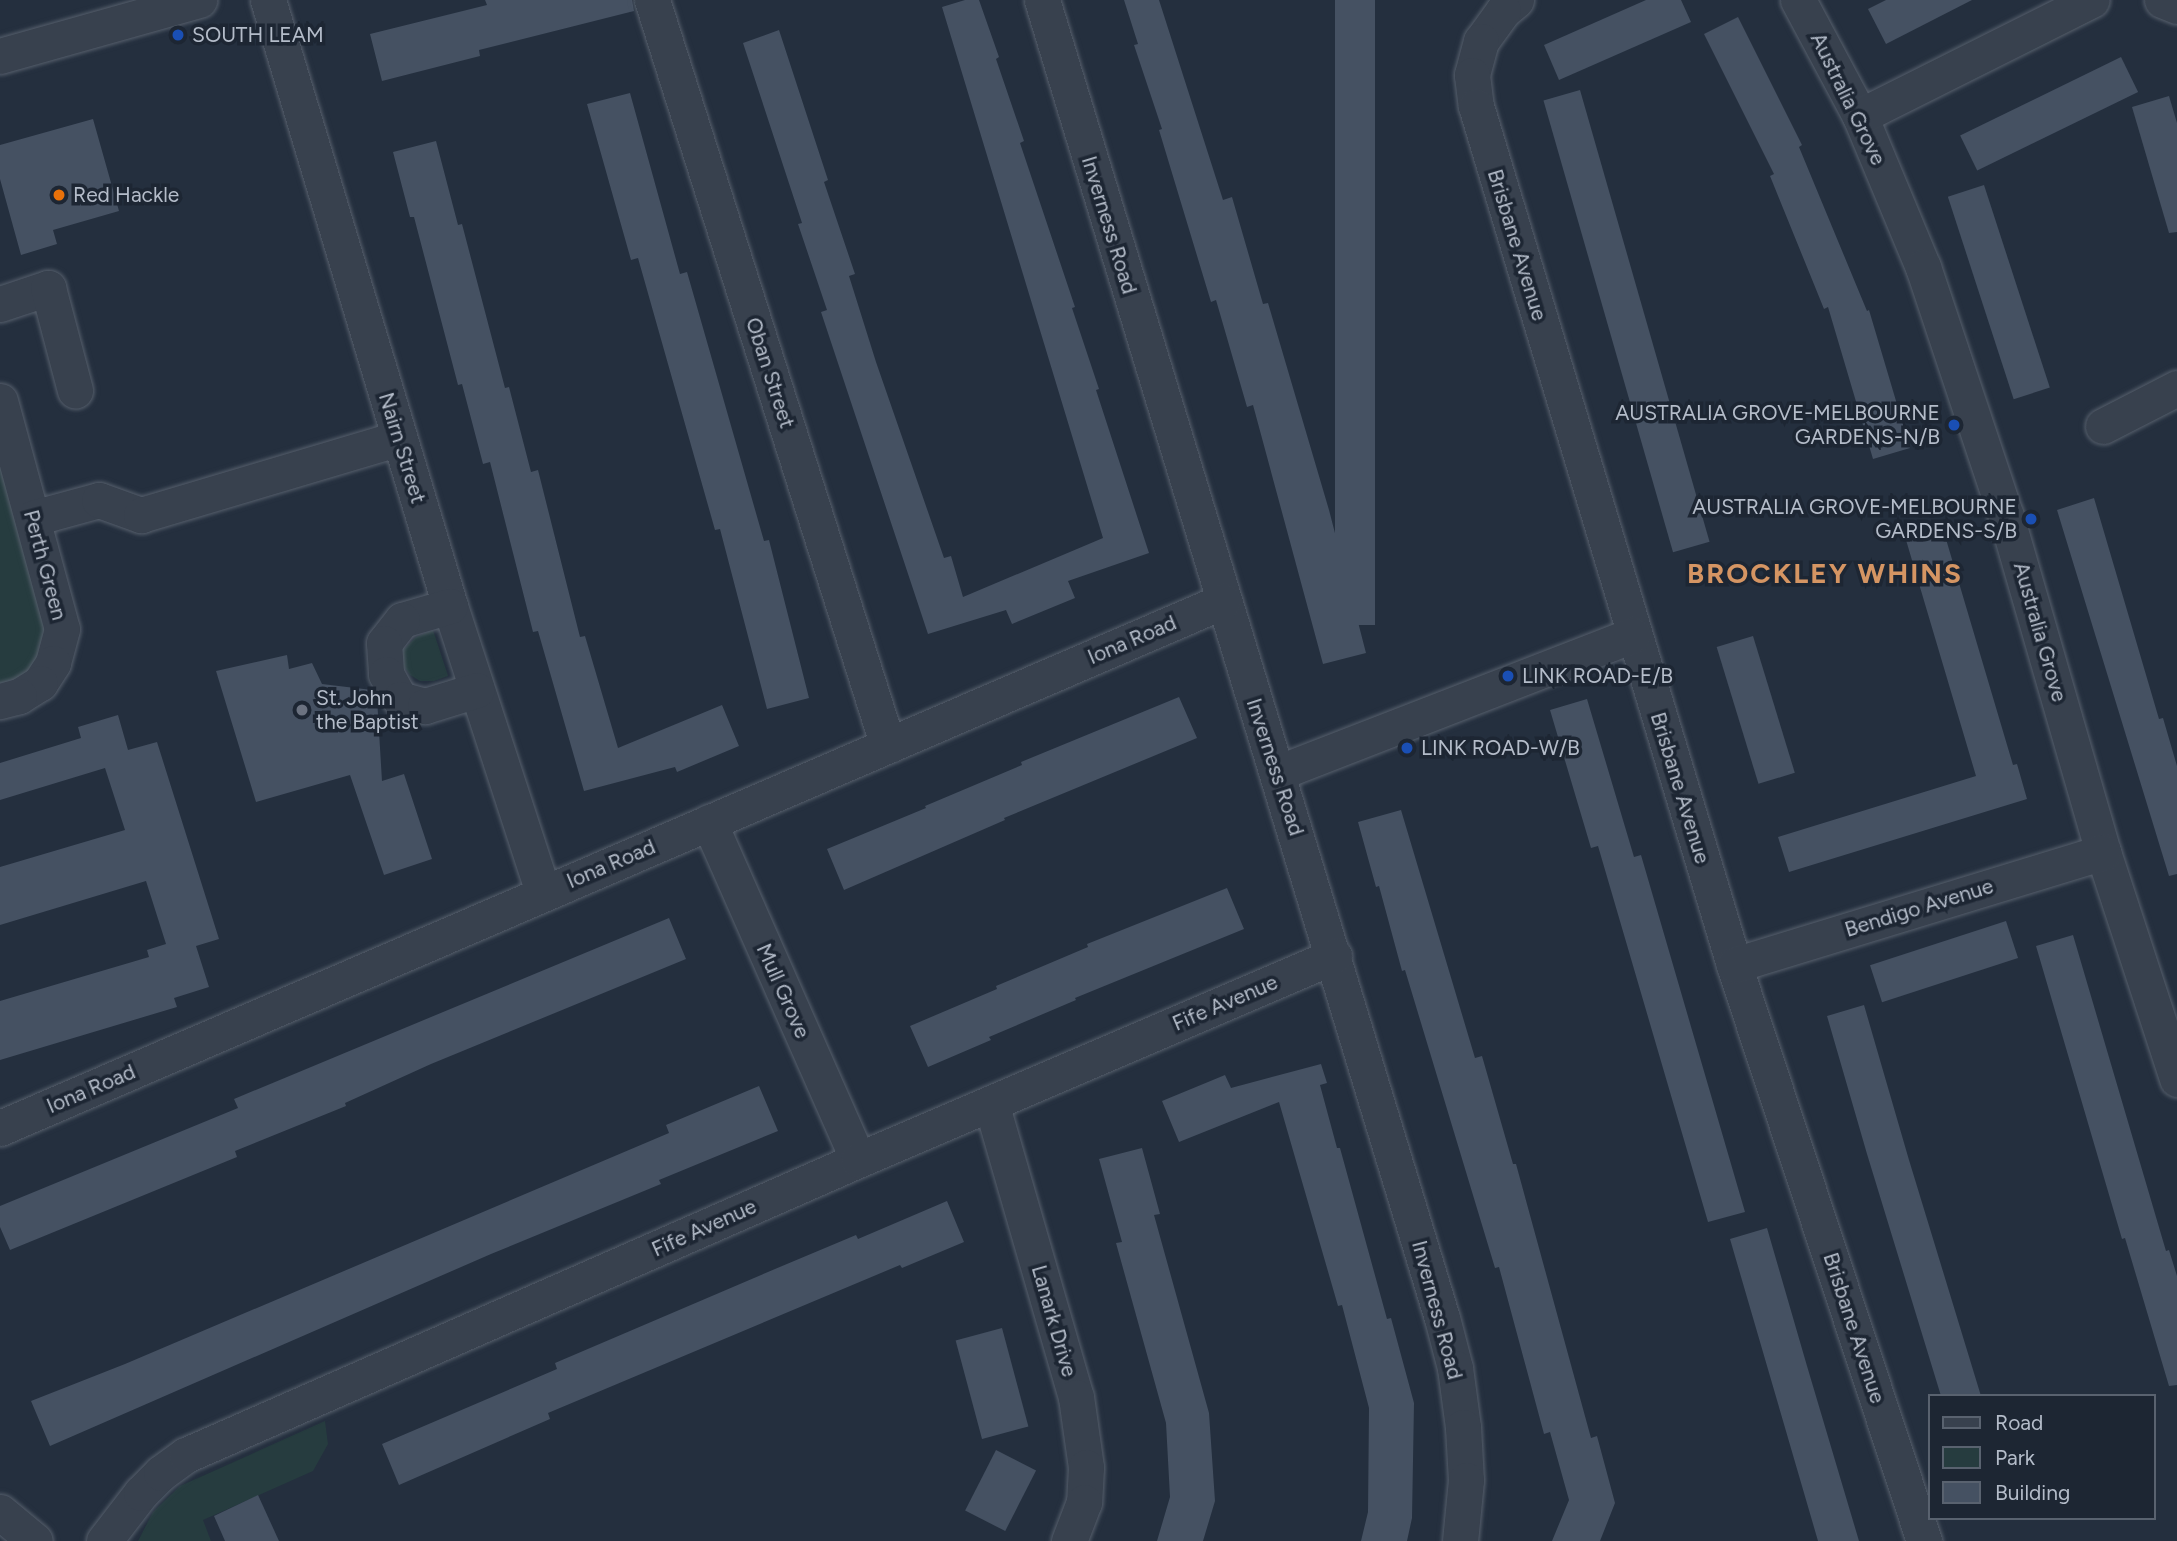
<!DOCTYPE html>
<style>
body{margin:0}
#map{position:relative;width:2177px;height:1541px;overflow:hidden;background:#242f3e;font-family:Figtree,sans-serif}
div>[style]{position:absolute}
[style*='--x']{left:calc(var(--x)*1px);top:calc(var(--y)*1px);width:calc(var(--w)*1px);rotate:calc(var(--a)*1deg)}
.green>*{inset:0;background:#263c3f}
.building>*{inset:0;background:#455162;transform-origin:0 0}
.roads{filter:drop-shadow(0 0 2px #565f6c) drop-shadow(0 0 2px #565f6c)}
.minor>*{height:35px;margin:-17.5px;padding:0 17.5px;transform-origin:17.5px;border-radius:17.5px;background:#38414e}
.dots>*{width:19px;height:19px;translate:-50% -50%;box-sizing:border-box;border:4px solid #1d2633;border-radius:50%}
span{translate:-50% -50%;white-space:nowrap;text-align:center;line-height:1.15;-webkit-text-stroke:7px #1d2633;paint-order:stroke}
.poi-label{font-size:21px;color:#b4bcc9}
.left{translate:0 -50%;text-align:left}
.right{translate:-100% -50%;text-align:right}
.street-label{font-size:21px;color:#b4bcc9}
.district-label{font-size:28px;color:#d59563;font-weight:700;letter-spacing:2px}
.legend{position:absolute;left:1928px;top:1394px;width:228px;height:126px;box-sizing:border-box;background:#1d2633;border:2px solid #59626f;margin:0;padding:9px 12px;list-style:none;font-size:21px;color:#b4bcc9}
.legend li{display:flex;align-items:center;gap:14px;height:35px}
.legend b{width:35px;border:2px solid #59626f}
</style>
<div id="map">
<div class="green">
<div style="clip-path:polygon(0 451px,49px 627px,34px 671px,0 685px)"></div>
<div style="clip-path:polygon(433px 630px,448px 676px,434px 681px,420px 681px,410px 675px,402px 664px,403px 650px,416px 637px)"></div>
<div style="clip-path:polygon(325px 1421px,328px 1444px,313px 1471px,203px 1520px,211px 1541px,138px 1541px,153px 1512px,180px 1486px)"></div>
</div>
<div class="building">
<div style="clip-path:polygon(485px 0,632px 0,634px 11px,479px 50px,480px 56px,382px 81px,370px 34px,487px 5px)"></div>
<div style="clip-path:polygon(965px 0,979px 0,999px 57px,996px 59px,1024px 141px,1020px 143px,1075px 307px,1072px 308px,1099px 389px,1096px 390px,1149px 553px,1068px 581px,1075px 598px,1012px 624px,1006px 610px,928px 634px,821px 312px,827px 310px,798px 224px,802px 223px,743px 43px,779px 30px,828px 180px,824px 182px,855px 274px,849px 276px,876px 362px,944px 558px,951px 556px,963px 597px,1103px 538px,942px 7px)"></div>
<div style="clip-path:polygon(1124px 0,1159px 0,1223px 200px,1232px 197px,1263px 304px,1268px 303px,1329px 510px,1366px 653px,1323px 664px,1253px 405px,1247px 407px,1216px 300px,1211px 302px,1159px 130px,1162px 129px,1134px 45px,1138px 44px)"></div>
<div style="left:1335px;top:0;width:40px;height:625px"></div>
<div style="clip-path:polygon(1646px 0,1681px 0,1691px 22px,1559px 80px,1544px 45px)"></div>
<div style="clip-path:polygon(1886px 0,1972px 0,1886px 44px,1868px 9px)"></div>
<div style="clip-path:polygon(1738px 17px,1802px 145px,1799px 147px,1867px 311px,1869px 310px,1910px 448px,1873px 459px,1828px 307px,1824px 309px,1770px 176px,1774px 174px,1704px 34px)"></div>
<div style="left:2121px;top:57px;width:39px;height:179px;rotate:64deg"></div>
<div style="left:1580px;top:90px;width:470px;height:38px;rotate:74deg"></div>
<div style="clip-path:polygon(630px 93px,680px 274px,687px 272px,764px 541px,769px 540px,809px 698px,767px 709px,720px 529px,715px 530px,638px 258px,631px 260px,587px 104px)"></div>
<div style="clip-path:polygon(2169px 96px,2177px 123px,2177px 232px,2169px 233px,2132px 107px)"></div>
<div style="clip-path:polygon(93px 119px,119px 211px,53px 230px,57px 244px,21px 255px,0 179px,0 145px)"></div>
<div style="clip-path:polygon(436px 141px,458px 225px,462px 224px,505px 388px,509px 387px,531px 472px,538px 470px,580px 637px,585px 636px,618px 748px,722px 705px,739px 746px,677px 772px,675px 767px,584px 791px,538px 631px,533px 632px,490px 462px,483px 464px,462px 384px,458px 385px,414px 217px,410px 217px,393px 152px)"></div>
<div style="left:1984px;top:185px;width:213px;height:38px;rotate:72deg"></div>
<div style="clip-path:polygon(2094px 498px,2159px 719px,2163px 718px,2177px 766px,2177px 874px,2169px 876px,2057px 510px)"></div>
<div style="clip-path:polygon(1943px 529px,2013px 765px,2017px 764px,2027px 799px,1789px 872px,1778px 837px,1976px 776px,1906px 540px)"></div>
<div style="left:1753px;top:636px;width:143px;height:38px;rotate:73deg"></div>
<div style="clip-path:polygon(287px 655px,289px 669px,312px 663px,322px 684px,372px 690px,377px 698px,382px 781px,404px 774px,432px 859px,384px 875px,350px 775px,256px 802px,216px 671px)"></div>
<div style="clip-path:polygon(1179px 697px,1197px 738px,1004px 818px,1005px 820px,844px 890px,827px 849px,926px 808px,925px 806px,1022px 765px,1021px 762px)"></div>
<div style="clip-path:polygon(1587px 699px,1634px 857px,1641px 855px,1745px 1212px,1708px 1222px,1598px 846px,1591px 848px,1550px 710px)"></div>
<div style="clip-path:polygon(118px 715px,128px 750px,157px 742px,219px 939px,196px 946px,209px 987px,174px 998px,177px 1007px,0 1060px,0 1001px,149px 957px,147px 950px,166px 944px,146px 881px,0 925px,0 867px,125px 830px,105px 768px,0 800px,0 763px,81px 738px,78px 727px)"></div>
<div style="clip-path:polygon(1401px 810px,1475px 1058px,1482px 1056px,1513px 1164px,1516px 1164px,1591px 1438px,1597px 1436px,1615px 1503px,1600px 1541px,1552px 1541px,1569px 1500px,1550px 1432px,1544px 1434px,1499px 1267px,1495px 1268px,1405px 970px,1402px 971px,1379px 886px,1376px 887px,1358px 822px)"></div>
<div style="clip-path:polygon(1227px 888px,1244px 929px,1075px 998px,1076px 1000px,989px 1037px,991px 1040px,928px 1067px,910px 1026px,997px 989px,996px 986px,1088px 947px,1087px 944px)"></div>
<div style="clip-path:polygon(669px 918px,686px 959px,431px 1064px,345px 1103px,346px 1106px,235px 1151px,237px 1157px,10px 1250px,0 1227px,0 1206px,238px 1108px,234px 1099px)"></div>
<div style="left:2006px;top:921px;width:39px;height:143px;rotate:72deg"></div>
<div style="clip-path:polygon(2073px 935px,2166px 1251px,2169px 1250px,2177px 1276px,2177px 1385px,2169px 1386px,2125px 1238px,2122px 1239px,2036px 946px)"></div>
<div style="clip-path:polygon(1864px 1005px,1909px 1160px,1981px 1396px,1941px 1396px,1867px 1154px,1827px 1016px)"></div>
<div style="clip-path:polygon(1321px 1064px,1327px 1083px,1320px 1085px,1337px 1148px,1340px 1148px,1387px 1319px,1391px 1318px,1414px 1403px,1412px 1518px,1407px 1541px,1361px 1541px,1368px 1512px,1369px 1408px,1342px 1305px,1338px 1306px,1279px 1102px,1179px 1142px,1162px 1101px,1225px 1075px,1231px 1088px)"></div>
<div style="clip-path:polygon(759px 1086px,778px 1131px,659px 1180px,661px 1184px,491px 1254px,50px 1446px,31px 1401px,125px 1364px,669px 1133px,666px 1125px)"></div>
<div style="clip-path:polygon(1142px 1148px,1160px 1214px,1154px 1215px,1209px 1413px,1215px 1501px,1203px 1541px,1157px 1541px,1170px 1497px,1166px 1423px,1116px 1243px,1122px 1242px,1099px 1159px)"></div>
<div style="clip-path:polygon(947px 1201px,964px 1242px,902px 1268px,900px 1265px,548px 1413px,550px 1419px,399px 1485px,382px 1444px,557px 1369px,555px 1363px,775px 1269px,856px 1235px,858px 1239px)"></div>
<div style="clip-path:polygon(1767px 1228px,1807px 1366px,1859px 1541px,1818px 1541px,1730px 1239px)"></div>
<div style="left:1002px;top:1328px;width:102px;height:48px;rotate:75deg"></div>
<div style="left:996px;top:1450px;width:45px;height:68px;rotate:27deg"></div>
<div style="clip-path:polygon(258px 1495px,279px 1541px,225px 1541px,214px 1516px)"></div>
</div>
<div class="roads">
<div class="minor">
<div style="--x:268;--y:0;--w:633;--a:73.28"></div>
<div style="--x:450;--y:606;--w:302;--a:72"></div>
<div style="--x:652;--y:0;--w:782;--a:72.45"></div>
<div style="--x:1042;--y:0;--w:1377;--a:73.12"></div>
<div style="--x:1442;--y:1318;--w:52;--a:75.4"></div>
<div style="--x:1455;--y:1368;--w:60;--a:82.3"></div>
<div style="--x:1463;--y:1427;--w:53;--a:86.8"></div>
<div style="--x:1466;--y:1480;--w:61;--a:95.6"></div>
<div style="--x:1516;--y:0;--w:17;--a:140"></div>
<div style="--x:1503;--y:11;--w:37;--a:126"></div>
<div style="--x:1481;--y:41;--w:35;--a:105"></div>
<div style="--x:1472;--y:75;--w:31;--a:83"></div>
<div style="--x:1476;--y:106;--w:897;--a:73.28"></div>
<div style="--x:1734;--y:965;--w:607;--a:71.74"></div>
<div style="--x:1798;--y:0;--w:132;--a:61.9"></div>
<div style="--x:1860;--y:116;--w:164;--a:67.4"></div>
<div style="--x:1923;--y:267;--w:262;--a:71.6"></div>
<div style="--x:2006;--y:516;--w:350;--a:73.9"></div>
<div style="--x:2103;--y:852;--w:239;--a:71.9"></div>
<div style="--x:2162;--y:0;--w:16;--a:22"></div>
<div style="--x:0;--y:56;--w:207;--a:-15.7"></div>
<div style="--x:1860;--y:116;--w:259;--a:-26.6"></div>
<div style="--x:0;--y:304;--w:51;--a:-18.4"></div>
<div style="--x:48;--y:288;--w:106;--a:75.2"></div>
<div style="--x:0;--y:401;--w:236;--a:74.8"></div>
<div style="--x:62;--y:629;--w:35;--a:105"></div>
<div style="--x:53;--y:663;--w:24;--a:123"></div>
<div style="--x:40;--y:683;--w:25;--a:148"></div>
<div style="--x:19;--y:696;--w:20;--a:165"></div>
<div style="--x:2103;--y:426;--w:83;--a:-27.2"></div>
<div style="--x:33;--y:518;--w:68;--a:-15.3"></div>
<div style="--x:99;--y:500;--w:45;--a:19.7"></div>
<div style="--x:141;--y:515;--w:269;--a:-16.6"></div>
<div style="--x:450;--y:606;--w:50;--a:163.7"></div>
<div style="--x:402;--y:620;--w:29;--a:128"></div>
<div style="--x:384;--y:643;--w:31;--a:86"></div>
<div style="--x:386;--y:674;--w:29;--a:61"></div>
<div style="--x:400;--y:699;--w:26;--a:16"></div>
<div style="--x:425;--y:706;--w:54;--a:-17.1"></div>
<div style="--x:1277;--y:773;--w:382;--a:-21.2"></div>
<div style="--x:709;--y:822;--w:369;--a:66.2"></div>
<div style="--x:1734;--y:965;--w:386;--a:-17"></div>
<div style="--x:991;--y:1103;--w:306;--a:73.9"></div>
<div style="--x:1076;--y:1397;--w:71;--a:81.9"></div>
<div style="--x:1086;--y:1467;--w:35;--a:93"></div>
<div style="--x:1084;--y:1502;--w:42;--a:111"></div>
<div style="--x:0;--y:1128;--w:1332;--a:-23.31"></div>
<div style="--x:0;--y:1512;--w:45;--a:39.6"></div>
<div style="--x:104;--y:1541;--w:61;--a:-52.4"></div>
<div style="--x:141;--y:1493;--w:28;--a:-45"></div>
<div style="--x:161;--y:1473;--w:31;--a:-36"></div>
<div style="--x:186;--y:1455;--w:734;--a:-23.7"></div>
<div style="--x:858;--y:1160;--w:518;--a:-23.2"></div>
</div>
</div>
<div class="dots">
<div style="left:178px;top:35px;background:#1a4fb4"></div>
<div style="left:59px;top:195px;background:#e8710a"></div>
<div style="left:1954px;top:425px;background:#1a4fb4"></div>
<div style="left:2031px;top:519px;background:#1a4fb4"></div>
<div style="left:1508px;top:676px;background:#1a4fb4"></div>
<div style="left:302px;top:710px;background:#6b7280"></div>
<div style="left:1407px;top:748px;background:#1a4fb4"></div>
</div>
<div class="poi-label">
<span class="left" style="left:192px;top:35px">SOUTH LEAM</span>
<span class="left" style="left:73px;top:195px">Red Hackle</span>
<span class="right" style="left:1940px;top:425px">AUSTRALIA GROVE-MELBOURNE<br>GARDENS-N/B</span>
<span class="right" style="left:2017px;top:519px">AUSTRALIA GROVE-MELBOURNE<br>GARDENS-S/B</span>
<span class="left" style="left:1522px;top:676px">LINK ROAD-E/B</span>
<span class="left" style="left:316px;top:710px">St. John<br>the Baptist</span>
<span class="left" style="left:1421px;top:748px">LINK ROAD-W/B</span>
</div>
<div class="street-label">
<span style="left:1848px;top:99px;rotate:64deg">Australia Grove</span>
<span style="left:1109px;top:225px;rotate:73deg">Inverness Road</span>
<span style="left:1517px;top:245px;rotate:73deg">Brisbane Avenue</span>
<span style="left:770px;top:373px;rotate:72deg">Oban Street</span>
<span style="left:402px;top:448px;rotate:73deg">Nairn Street</span>
<span style="left:45px;top:565px;rotate:75deg">Perth Green</span>
<span style="left:2040px;top:632px;rotate:74deg">Australia Grove</span>
<span style="left:1132px;top:640px;rotate:-23deg">Iona Road</span>
<span style="left:1275px;top:767px;rotate:72deg">Inverness Road</span>
<span style="left:1680px;top:788px;rotate:73deg">Brisbane Avenue</span>
<span style="left:611px;top:864px;rotate:-23deg">Iona Road</span>
<span style="left:1919px;top:908px;rotate:-17deg">Bendigo Avenue</span>
<span style="left:783px;top:991px;rotate:66deg">Mull Grove</span>
<span style="left:1225px;top:1003px;rotate:-23deg">Fife Avenue</span>
<span style="left:91px;top:1089px;rotate:-23deg">Iona Road</span>
<span style="left:704px;top:1228px;rotate:-24deg">Fife Avenue</span>
<span style="left:1437px;top:1310px;rotate:75deg">Inverness Road</span>
<span style="left:1054px;top:1321px;rotate:74deg">Lanark Drive</span>
<span style="left:1854px;top:1328px;rotate:72deg">Brisbane Avenue</span>
</div>
<div class="district-label">
<span style="left:1825px;top:573px">BROCKLEY WHINS</span>
</div>
<ul class="legend">
<li><b style="height:9px;background:#38414e"></b>Road</li>
<li><b style="height:19px;background:#263c3f"></b>Park</li>
<li><b style="height:19px;background:#455162"></b>Building</li>
</ul>
</div>
